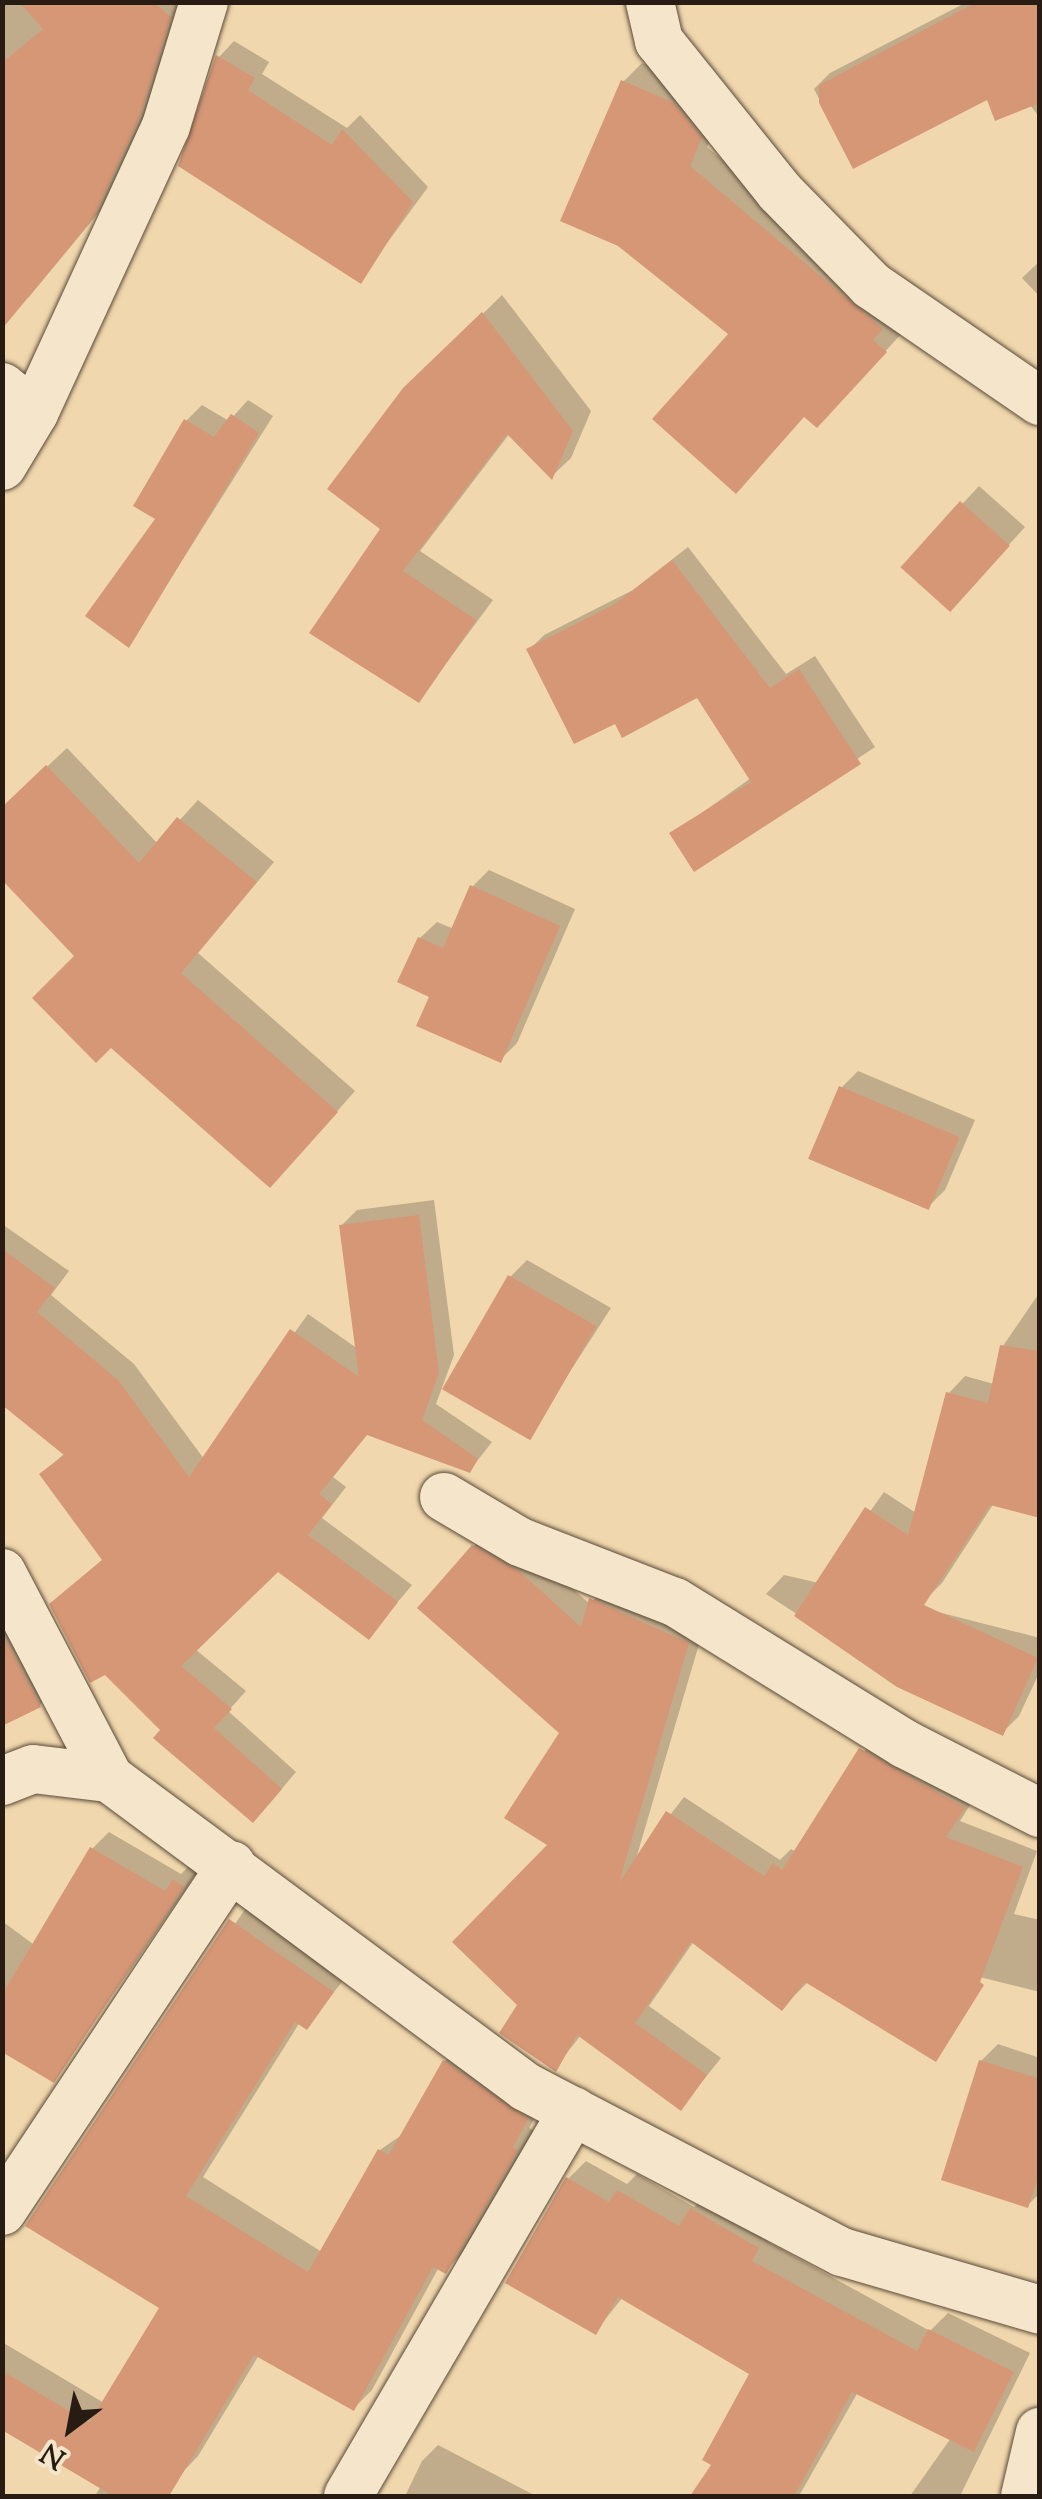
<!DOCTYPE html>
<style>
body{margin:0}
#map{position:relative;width:1042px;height:2499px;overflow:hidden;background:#f0d7ad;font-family:"Sorts Mill Goudy",serif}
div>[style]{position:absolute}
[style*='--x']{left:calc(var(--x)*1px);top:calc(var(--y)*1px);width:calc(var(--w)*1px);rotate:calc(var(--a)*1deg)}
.shadow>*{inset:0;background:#0003}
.building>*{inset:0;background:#d69776;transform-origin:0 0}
.roads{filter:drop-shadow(0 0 2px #5a4a3a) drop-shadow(0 0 2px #5a4a3a)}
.street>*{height:48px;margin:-24px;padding:0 24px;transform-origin:24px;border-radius:24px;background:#f5e5ca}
span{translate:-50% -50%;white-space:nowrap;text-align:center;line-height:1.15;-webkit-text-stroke:10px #f5e5ca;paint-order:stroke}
.frame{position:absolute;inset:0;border:5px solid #281b13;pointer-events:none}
.north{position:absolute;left:20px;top:2379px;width:100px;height:100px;-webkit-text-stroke:8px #f5e5ca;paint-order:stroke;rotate:212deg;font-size:28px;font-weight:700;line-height:40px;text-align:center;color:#281b13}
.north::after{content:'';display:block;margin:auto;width:35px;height:45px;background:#281b13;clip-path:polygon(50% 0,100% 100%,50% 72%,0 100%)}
</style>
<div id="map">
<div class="shadow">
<div style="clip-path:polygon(2px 2px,185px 2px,156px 97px,109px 200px,29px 297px,2px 303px)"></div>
<div style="clip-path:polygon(967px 2px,1040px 2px,1040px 118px,1030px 105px,988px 97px,854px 166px,814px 89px,830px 73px)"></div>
<div style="clip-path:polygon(234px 41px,269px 62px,262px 74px,347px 128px,360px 115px,428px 187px,360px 280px,219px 57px)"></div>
<div style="clip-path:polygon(642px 63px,692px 85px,719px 118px,707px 147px,900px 309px,904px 331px,835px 406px,732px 334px,623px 82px)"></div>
<div style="clip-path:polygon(1040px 261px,1040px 297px,1022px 278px)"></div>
<div style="clip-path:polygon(502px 295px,591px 411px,571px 458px,552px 476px,510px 433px,420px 551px,493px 600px,419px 700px,383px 529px,405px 390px)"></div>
<div style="clip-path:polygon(248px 400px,273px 416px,129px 645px,186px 421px,202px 405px,229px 421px)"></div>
<div style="clip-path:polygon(979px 486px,1025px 527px,966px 592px,904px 567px)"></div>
<div style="clip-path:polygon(688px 547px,786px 674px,815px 656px,875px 747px,695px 869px,672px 834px,751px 778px,698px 695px,616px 721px,529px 650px,544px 635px,633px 590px)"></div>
<div style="clip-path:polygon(67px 748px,158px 844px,198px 800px,274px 862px,198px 953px,355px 1091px,289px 1166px,78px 956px,2px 809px)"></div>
<div style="clip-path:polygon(489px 870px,575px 909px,517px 1043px,500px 1060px,432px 995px,420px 938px,437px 922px,454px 929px,472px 887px)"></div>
<div style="clip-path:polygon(858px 1071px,975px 1120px,945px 1190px,928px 1207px,842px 1087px)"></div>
<div style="clip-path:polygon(434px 1200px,454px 1355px,436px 1404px,492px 1442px,470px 1470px,368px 1433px,333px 1477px,346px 1487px,322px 1518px,412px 1585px,369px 1636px,278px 1569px,195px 1649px,246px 1691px,228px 1711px,296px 1772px,269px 1804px,163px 1730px,52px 1604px,104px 1559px,42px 1474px,65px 1453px,2px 1354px,2px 1224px,69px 1271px,51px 1295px,134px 1364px,204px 1459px,308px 1314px,358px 1349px,341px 1226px,357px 1210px)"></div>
<div style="clip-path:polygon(527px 1260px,611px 1308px,527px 1438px,510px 1277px)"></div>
<div style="clip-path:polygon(1040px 1292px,1040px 1515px,994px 1503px,942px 1583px,924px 1601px,903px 1603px,1040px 1638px,1040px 1671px,1019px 1716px,1002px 1733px,900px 1681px,766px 1594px,784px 1575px,819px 1583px,884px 1492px,916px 1513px,949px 1393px,965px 1376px,994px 1384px,1003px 1346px)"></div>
<div style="clip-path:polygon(490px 1531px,535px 1556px,590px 1604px,607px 1584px,704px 1627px,636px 1859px,684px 1797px,780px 1860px,791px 1849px,796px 1852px,877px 1733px,979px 1791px,960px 1821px,1037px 1851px,1014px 1914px,1040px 1920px,1040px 1992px,846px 1944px,782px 2008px,694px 1941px,649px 2006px,721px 2058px,681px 2108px,581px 2035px,555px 2068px,520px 2005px,551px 1845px,562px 1732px,473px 1547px)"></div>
<div style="clip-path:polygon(2px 1603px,60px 1684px,40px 1705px,2px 1724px)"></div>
<div style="clip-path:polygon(109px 1832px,181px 1874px,191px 1864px,199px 1870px,54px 2080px,2px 2049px,2px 1921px,37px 1947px,92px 1849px)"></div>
<div style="clip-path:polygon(250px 1902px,350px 1972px,306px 2027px,300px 2022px,203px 2177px,322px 2252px,380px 2150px,403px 2134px,445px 2061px,463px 2043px,545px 2100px,529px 2128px,535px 2131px,464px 2252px,445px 2271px,439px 2267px,372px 2390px,354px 2408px,259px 2355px,198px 2456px,180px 2475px,165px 2468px,149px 2496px,95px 2496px,101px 2486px,2px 2427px,2px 2342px,104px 2403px,162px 2307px,28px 2226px)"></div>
<div style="clip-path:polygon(998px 2044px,1040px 2058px,1040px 2193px,1028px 2205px,981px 2061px)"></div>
<div style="clip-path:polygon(586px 2161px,627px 2184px,637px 2174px,694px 2207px,710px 2191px,775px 2230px,768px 2242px,930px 2331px,948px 2313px,1030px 2353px,960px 2496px,910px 2496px,951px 2438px,858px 2392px,799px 2496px,693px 2496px,714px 2464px,753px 2373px,623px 2297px,595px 2332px,568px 2179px)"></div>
<div style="clip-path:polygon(438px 2445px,536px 2496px,405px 2496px,422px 2461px)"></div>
</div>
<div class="building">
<div style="clip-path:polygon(19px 2px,154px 2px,171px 17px,140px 116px,93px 219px,2px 329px,2px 63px,43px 29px)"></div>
<div style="clip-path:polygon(977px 2px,1040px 2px,1040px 103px,995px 121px,987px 100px,853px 169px,819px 103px,819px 85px)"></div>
<div style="clip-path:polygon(216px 55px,255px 78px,248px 90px,332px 145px,342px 129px,413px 202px,361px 284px,178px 166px)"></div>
<div style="clip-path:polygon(621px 80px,674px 103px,702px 138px,690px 166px,883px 329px,873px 340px,887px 352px,817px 428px,804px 417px,736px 494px,652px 419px,728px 334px,618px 246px,560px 221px)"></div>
<div style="clip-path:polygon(482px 312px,573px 431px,552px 480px,507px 434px,403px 571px,476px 620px,419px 703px,309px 633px,380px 529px,327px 489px,403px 388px)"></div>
<div style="clip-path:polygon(231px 414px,259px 433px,129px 648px,85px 616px,155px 519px,133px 506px,184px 419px,214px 437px)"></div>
<div style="left:960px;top:501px;width:67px;height:89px;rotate:42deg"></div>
<div style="clip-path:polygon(672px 560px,770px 688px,799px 669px,861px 764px,694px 872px,669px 833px,751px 782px,697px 698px,622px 738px,615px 724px,574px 744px,526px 649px,615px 604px)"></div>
<div style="clip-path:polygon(46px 765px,139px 863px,177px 817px,257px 882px,181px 973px,338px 1112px,270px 1188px,111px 1048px,96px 1063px,32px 998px,74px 956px,2px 880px,2px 807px)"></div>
<div style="clip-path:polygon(470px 885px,560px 926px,501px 1063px,416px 1026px,429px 997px,397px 982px,418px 937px,443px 948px)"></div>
<div style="left:839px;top:1086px;width:131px;height:79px;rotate:23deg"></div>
<div style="clip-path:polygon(419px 1215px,439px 1373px,422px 1420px,478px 1459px,470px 1473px,367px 1435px,319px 1494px,332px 1504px,308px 1535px,398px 1602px,369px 1640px,278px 1572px,181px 1666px,232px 1709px,214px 1728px,282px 1789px,253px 1823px,153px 1738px,160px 1730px,105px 1675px,90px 1683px,49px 1604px,102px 1560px,39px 1474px,64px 1455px,2px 1405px,2px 1249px,55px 1288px,37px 1312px,118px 1380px,189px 1477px,290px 1329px,359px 1377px,339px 1225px)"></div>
<div style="left:508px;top:1275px;width:102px;height:132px;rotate:30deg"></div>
<div style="clip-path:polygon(1000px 1345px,1040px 1351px,1040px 1518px,990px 1505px,924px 1605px,1038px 1658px,1003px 1736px,897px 1687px,794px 1616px,865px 1507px,908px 1535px,946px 1392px,988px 1403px)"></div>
<div style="clip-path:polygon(472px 1545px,519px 1571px,581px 1627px,589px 1598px,689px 1643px,619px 1883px,666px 1811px,764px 1876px,773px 1863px,782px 1870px,859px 1748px,965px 1808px,946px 1837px,1023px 1867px,980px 1982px,984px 1985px,936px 2062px,805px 1982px,782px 2011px,691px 1942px,635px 2023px,707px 2075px,681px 2111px,577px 2035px,556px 2072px,499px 2033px,517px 2005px,452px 1942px,547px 1845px,504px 1818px,559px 1733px,417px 1608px)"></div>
<div style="clip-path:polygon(5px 1639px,41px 1707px,2px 1726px,2px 1641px)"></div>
<div style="clip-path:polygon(90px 1847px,165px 1891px,173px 1879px,184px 1887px,54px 2083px,2px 2052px,2px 1995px)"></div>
<div style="clip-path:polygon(229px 1919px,334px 1992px,307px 2030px,295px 2022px,186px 2196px,308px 2272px,378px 2149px,389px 2155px,443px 2060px,528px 2119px,513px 2147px,518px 2150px,457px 2255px,446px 2274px,433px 2267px,354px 2411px,254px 2355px,169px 2496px,113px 2496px,2px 2430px,2px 2371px,89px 2423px,159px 2308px,25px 2226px)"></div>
<div style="clip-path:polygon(979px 2060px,1040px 2079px,1040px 2172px,1028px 2208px,941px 2180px)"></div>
<div style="clip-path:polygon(566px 2177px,609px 2202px,617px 2190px,679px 2226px,690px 2208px,759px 2248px,752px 2261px,917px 2351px,928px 2329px,1014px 2372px,974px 2452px,852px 2392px,794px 2496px,690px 2496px,711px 2465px,702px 2460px,749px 2374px,618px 2297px,596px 2335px,505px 2283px)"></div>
</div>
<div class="roads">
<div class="street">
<div style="--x:650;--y:2;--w:40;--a:77"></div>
<div style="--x:659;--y:41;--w:193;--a:51.3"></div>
<div style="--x:780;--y:192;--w:130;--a:45.6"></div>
<div style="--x:871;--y:285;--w:205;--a:34.5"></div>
<div style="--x:2;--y:387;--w:41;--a:39.1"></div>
<div style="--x:2;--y:466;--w:62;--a:-58.9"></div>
<div style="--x:34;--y:413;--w:316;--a:-65.3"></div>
<div style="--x:166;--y:126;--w:130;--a:-73"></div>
<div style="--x:444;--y:1497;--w:88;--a:30.6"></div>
<div style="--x:520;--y:1542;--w:166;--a:21.2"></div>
<div style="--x:675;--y:1602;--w:270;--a:31.7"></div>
<div style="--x:905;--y:1744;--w:152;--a:27.1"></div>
<div style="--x:2;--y:1573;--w:231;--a:62.4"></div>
<div style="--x:2;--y:1781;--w:33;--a:-21"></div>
<div style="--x:33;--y:1769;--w:77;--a:6.8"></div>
<div style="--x:109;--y:1778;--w:519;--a:36.54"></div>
<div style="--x:526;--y:2087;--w:356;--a:27.6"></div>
<div style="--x:842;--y:2252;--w:206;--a:16.3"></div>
<div style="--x:2;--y:2211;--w:415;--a:-56.4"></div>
<div style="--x:348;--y:2496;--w:446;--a:-59.7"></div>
<div style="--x:1025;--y:2496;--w:66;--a:-76.8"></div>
</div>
</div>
<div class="frame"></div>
<div class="north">N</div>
</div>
